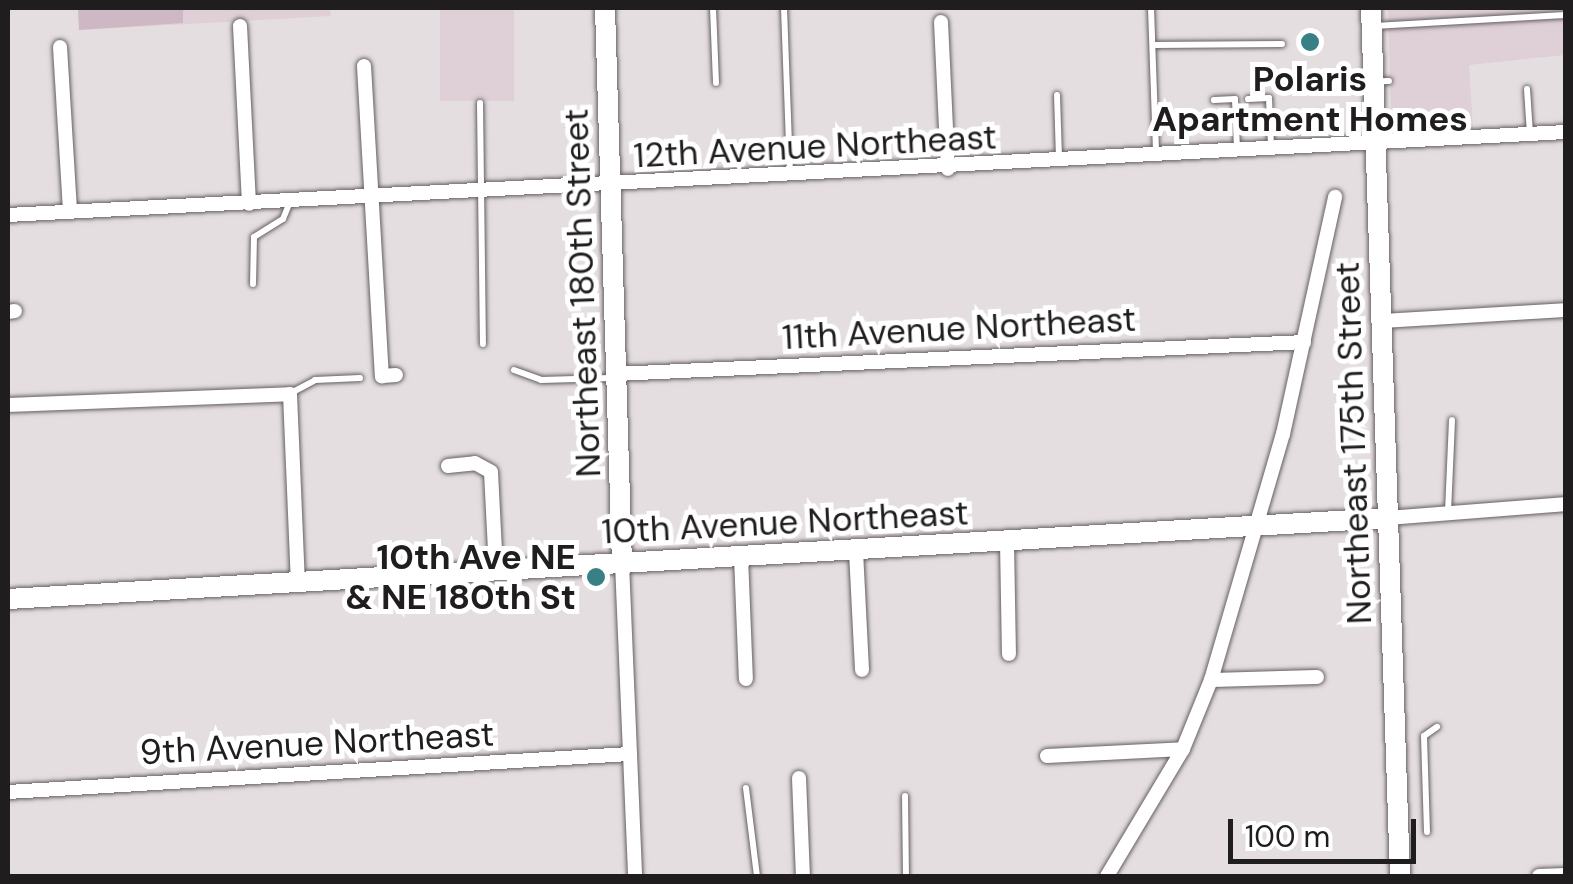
<!DOCTYPE html>
<style>
body{margin:0}
#map{position:relative;width:1573px;height:884px;overflow:hidden;background:#e5dee1;font-family:"DM Sans",sans-serif}
div>[style]{position:absolute}
[style*='--x']{left:calc(var(--x)*1px);top:calc(var(--y)*1px);width:calc(var(--w)*1px);rotate:calc(var(--a)*1deg)}
.built>*{inset:0;background:#dfd0d8;transform-origin:0 0}
.green>*{inset:0;background:#ceb8c4}
.roads{filter:drop-shadow(0 0 2px #655f63) drop-shadow(0 0 2px #655f63)}
.lane>*{height:6px;margin:-3px;padding:0 3px;transform-origin:3px;border-radius:3px;background:#fff}
.street>*{height:14px;margin:-7px;padding:0 7px;transform-origin:7px;border-radius:7px;background:#fff}
.secondary>*{height:20px;margin:-10px;padding:0 10px;transform-origin:10px;border-radius:10px;background:#fff}
.dots>*{width:28px;height:28px;translate:-50% -50%;box-sizing:border-box;border:5px solid #fff;border-radius:50%}
span{translate:-50% -50%;white-space:nowrap;text-align:center;line-height:1.15;-webkit-text-stroke:10px #fff;paint-order:stroke}
.poi-label{font-size:35px;color:#201d1e;font-weight:700}
.right{translate:-100% -50%;text-align:right}
.street-label{font-size:35px;color:#201d1e}
.frame{position:absolute;inset:0;border:10px solid #201d1e;pointer-events:none}
.scale{position:absolute;left:1228px;top:819px;width:188px;height:45px;box-sizing:border-box;border:5px solid #201d1e;border-top:0;padding-left:12px;font-size:30px;line-height:35px;white-space:nowrap;color:#201d1e;-webkit-text-stroke:8px #fff;paint-order:stroke}
</style>
<div id="map">
<div class="built">
<div style="clip-path:polygon(78px 8px,330px 8px,331px 16px,79px 30px)"></div>
<div style="left:440px;top:8px;width:74px;height:93px"></div>
<div style="clip-path:polygon(1388px 8px,1565px 8px,1565px 55px,1469px 65px,1473px 129px,1392px 134px)"></div>
</div>
<div class="green">
<div style="clip-path:polygon(78px 8px,183px 8px,183px 23px,79px 30px)"></div>
</div>
<div class="roads">
<div class="lane">
<div style="--x:713;--y:8;--w:75;--a:87.7"></div>
<div style="--x:784;--y:8;--w:163;--a:87.9"></div>
<div style="--x:1151;--y:8;--w:144;--a:88"></div>
<div style="--x:1373;--y:26;--w:193;--a:-3.3"></div>
<div style="--x:1153;--y:45;--w:129;--a:-0.4"></div>
<div style="--x:1281;--y:84;--w:108;--a:-1.6"></div>
<div style="--x:1527;--y:89;--w:45;--a:86.2"></div>
<div style="--x:1057;--y:95;--w:62;--a:88.2"></div>
<div style="--x:1248;--y:99;--w:21;--a:-3"></div>
<div style="--x:1269;--y:98;--w:48;--a:87.6"></div>
<div style="--x:1214;--y:100;--w:21;--a:-3"></div>
<div style="--x:1235;--y:99;--w:49;--a:87.7"></div>
<div style="--x:480;--y:103;--w:241;--a:89.3"></div>
<div style="--x:253;--y:284;--w:47;--a:-88.8"></div>
<div style="--x:254;--y:237;--w:34;--a:-32"></div>
<div style="--x:283;--y:219;--w:18;--a:-68"></div>
<div style="--x:514;--y:370;--w:29;--a:20"></div>
<div style="--x:541;--y:380;--w:69;--a:-1.7"></div>
<div style="--x:291;--y:393;--w:27;--a:-28"></div>
<div style="--x:315;--y:380;--w:45;--a:-2.5"></div>
<div style="--x:1448;--y:512;--w:92;--a:-87.5"></div>
<div style="--x:746;--y:788;--w:89;--a:82.9"></div>
<div style="--x:905;--y:796;--w:80;--a:89.3"></div>
<div style="--x:1427;--y:832;--w:96;--a:-91.8"></div>
<div style="--x:1424;--y:736;--w:16;--a:-35"></div>
</div>
<div class="street">
<div style="--x:941;--y:22;--w:147;--a:87.3"></div>
<div style="--x:240;--y:26;--w:178;--a:87.1"></div>
<div style="--x:60;--y:47;--w:165;--a:86.5"></div>
<div style="--x:364;--y:66;--w:311;--a:86.7"></div>
<div style="--x:382;--y:376;--w:14;--a:-4"></div>
<div style="--x:8;--y:215;--w:1560;--a:-3.05"></div>
<div style="--x:8;--y:312;--w:7;--a:-8"></div>
<div style="--x:1381;--y:321;--w:185;--a:-3.4"></div>
<div style="--x:616;--y:374;--w:689;--a:-2.66"></div>
<div style="--x:8;--y:405;--w:282;--a:-2.2"></div>
<div style="--x:290;--y:394;--w:188;--a:87.6"></div>
<div style="--x:448;--y:466;--w:27;--a:-6"></div>
<div style="--x:475;--y:463;--w:18;--a:29"></div>
<div style="--x:491;--y:472;--w:99;--a:87.1"></div>
<div style="--x:1388;--y:518;--w:179;--a:-4.5"></div>
<div style="--x:1007;--y:542;--w:112;--a:89"></div>
<div style="--x:856;--y:551;--w:119;--a:87.1"></div>
<div style="--x:741;--y:557;--w:122;--a:87.7"></div>
<div style="--x:622;--y:563;--w:313;--a:87.6"></div>
<div style="--x:1211;--y:680;--w:106;--a:-1.6"></div>
<div style="--x:1047;--y:756;--w:136;--a:-2.9"></div>
<div style="--x:799;--y:778;--w:98;--a:87.7"></div>
<div style="--x:8;--y:792;--w:623;--a:-3.5"></div>
<div style="--x:1107;--y:876;--w:148;--a:-59.1"></div>
<div style="--x:1183;--y:749;--w:74;--a:-67.9"></div>
<div style="--x:1211;--y:680;--w:256;--a:-73.7"></div>
<div style="--x:1283;--y:434;--w:243;--a:-77.6"></div>
<div style="--x:1539;--y:876;--w:27;--a:-2"></div>
</div>
<div class="secondary">
<div style="--x:605;--y:8;--w:555;--a:88.25"></div>
<div style="--x:1371;--y:8;--w:868;--a:88.09"></div>
<div style="--x:8;--y:599;--w:1382;--a:-3.36"></div>
</div>
</div>
<div class="dots">
<div style="left:1310px;top:42px;background:#388085"></div>
<div style="left:596px;top:577px;background:#388085"></div>
</div>
<div class="poi-label">
<span style="left:1310px;top:99px">Polaris<br>Apartment Homes</span>
<span class="right" style="left:576px;top:577px">10th Ave NE<br>&amp; NE 180th St</span>
</div>
<div class="street-label">
<span style="left:815px;top:146px;rotate:-3deg">12th Avenue Northeast</span>
<span style="left:582px;top:293px;rotate:-92deg">Northeast 180th Street</span>
<span style="left:959px;top:328px;rotate:-3deg">11th Avenue Northeast</span>
<span style="left:1353px;top:443px;rotate:-92deg">Northeast 175th Street</span>
<span style="left:785px;top:522px;rotate:-3deg">10th Avenue Northeast</span>
<span style="left:317px;top:743px;rotate:-3deg">9th Avenue Northeast</span>
</div>
<div class="frame"></div>
<div class="scale">100 m</div>
</div>
